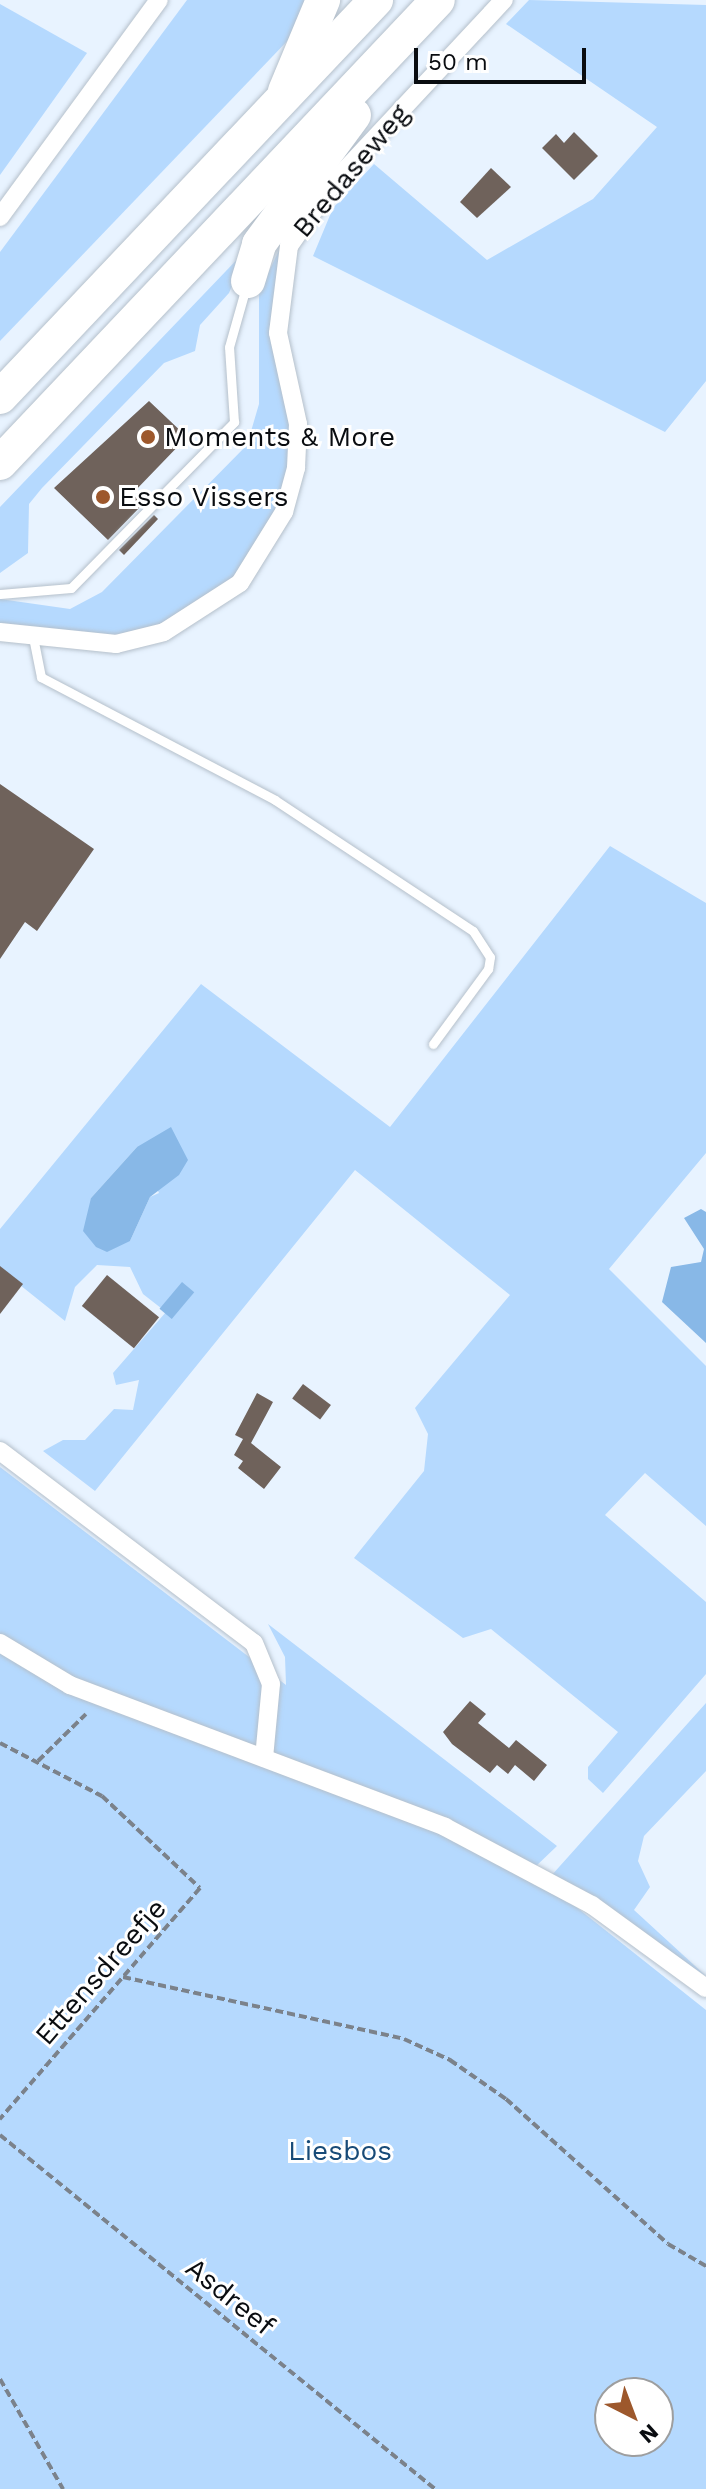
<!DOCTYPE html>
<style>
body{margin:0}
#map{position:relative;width:706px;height:2489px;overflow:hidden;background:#e8f3ff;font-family:"Work Sans",sans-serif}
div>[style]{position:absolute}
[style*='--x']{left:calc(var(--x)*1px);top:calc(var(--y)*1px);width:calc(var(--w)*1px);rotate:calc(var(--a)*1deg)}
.green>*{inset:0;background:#b5d9fe}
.water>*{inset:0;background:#88b8e7;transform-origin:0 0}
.building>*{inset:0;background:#6f625b;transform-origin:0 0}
.path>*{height:4px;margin-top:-2px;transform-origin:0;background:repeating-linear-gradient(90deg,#7b828b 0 8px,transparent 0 12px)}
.roads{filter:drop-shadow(0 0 2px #b5c0cb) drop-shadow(0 0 2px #b5c0cb)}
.service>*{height:9px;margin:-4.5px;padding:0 4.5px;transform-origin:4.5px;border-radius:4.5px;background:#fff}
.minor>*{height:18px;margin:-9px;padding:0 9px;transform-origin:9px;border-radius:9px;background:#fff}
.motorway>*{height:34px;margin:-17px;padding:0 17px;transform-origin:17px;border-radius:17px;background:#fff}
.dots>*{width:22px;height:22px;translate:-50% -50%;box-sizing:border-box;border:4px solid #fff;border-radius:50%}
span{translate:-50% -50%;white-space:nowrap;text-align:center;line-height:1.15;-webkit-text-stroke:6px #fff;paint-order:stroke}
.street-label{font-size:28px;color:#090c10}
.poi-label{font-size:28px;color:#090c10}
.left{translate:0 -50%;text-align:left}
.park-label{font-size:28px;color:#184b78}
.north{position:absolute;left:594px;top:2377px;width:80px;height:80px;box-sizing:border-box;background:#fff;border:2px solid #9d9e9f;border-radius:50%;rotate:138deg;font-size:22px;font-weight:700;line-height:32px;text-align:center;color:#090c10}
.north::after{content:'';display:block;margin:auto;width:28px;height:36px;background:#9d582c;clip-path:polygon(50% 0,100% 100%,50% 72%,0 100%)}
.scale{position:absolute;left:414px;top:48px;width:172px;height:36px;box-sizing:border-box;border:4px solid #090c10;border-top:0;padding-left:10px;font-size:24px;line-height:28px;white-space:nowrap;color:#090c10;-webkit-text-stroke:6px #fff;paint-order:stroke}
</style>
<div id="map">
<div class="green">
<div style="clip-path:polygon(187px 0,307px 0,293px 35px,0 341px,0 252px)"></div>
<div style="clip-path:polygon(529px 0,706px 5px,706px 381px,665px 432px,313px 256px,333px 208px,374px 164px,487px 260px,593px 199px,657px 127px,506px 24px)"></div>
<div style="clip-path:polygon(0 4px,87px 53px,0 175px)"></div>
<div style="clip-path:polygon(285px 238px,269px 331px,289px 423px,289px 466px,281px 505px,226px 590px,162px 627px,102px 639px,0 625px,0 599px,70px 609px,102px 592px,247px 445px,259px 404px,259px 292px)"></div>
<div style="clip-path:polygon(248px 248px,229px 293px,200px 325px,195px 351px,164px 363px,42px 488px,29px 504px,28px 553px,0 573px,0 507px)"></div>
<div style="clip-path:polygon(evenodd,610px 846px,706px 903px,706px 1153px,609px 1269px,706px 1366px,706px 1526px,645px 1473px,605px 1515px,706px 1602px,706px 1674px,603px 1793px,588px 1779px,588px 1767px,618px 1732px,491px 1629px,463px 1638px,354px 1558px,424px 1471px,428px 1434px,415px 1408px,510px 1295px,355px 1170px,95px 1491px,43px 1451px,63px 1440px,85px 1440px,114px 1409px,133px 1410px,139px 1380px,116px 1385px,113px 1373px,166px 1312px,143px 1294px,130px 1267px,97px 1265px,75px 1287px,65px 1321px,0 1269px,0 1229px,201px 984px,390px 1127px,610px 846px,137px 1147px,159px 1193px,150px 1197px,130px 1241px,91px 1198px,137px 1147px)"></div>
<div style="clip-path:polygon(evenodd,0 1467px,286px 1685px,285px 1657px,268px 1624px,557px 1846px,534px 1868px,517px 1860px,706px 2010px,706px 2489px,0 2489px,0 1467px,610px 2393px,658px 2393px,658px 2441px,610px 2441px,610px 2393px)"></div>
<div style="clip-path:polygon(706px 1703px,706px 1771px,644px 1836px,638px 1861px,650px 1887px,634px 1910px,706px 1976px,551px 1876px)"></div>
</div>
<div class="water">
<div style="clip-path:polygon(171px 1127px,188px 1160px,179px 1175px,150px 1197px,130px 1241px,107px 1252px,96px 1247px,83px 1231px,91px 1198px,137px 1147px)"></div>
<div style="clip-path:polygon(701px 1209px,706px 1212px,706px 1343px,662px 1302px,671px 1267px,701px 1262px,704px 1249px,684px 1218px)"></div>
<div style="left:182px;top:1282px;width:16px;height:35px;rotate:40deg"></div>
</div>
<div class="building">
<div style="clip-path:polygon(574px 132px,598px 156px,574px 180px,542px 148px,556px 134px,564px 143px)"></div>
<div style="clip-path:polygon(491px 168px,511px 187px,477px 218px,460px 202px)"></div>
<div style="clip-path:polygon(149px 401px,187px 437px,132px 494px,143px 504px,108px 540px,54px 488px)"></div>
<div style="clip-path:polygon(154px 515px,158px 519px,124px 555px,119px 550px)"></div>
<div style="clip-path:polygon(0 784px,94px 849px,37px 931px,25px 922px,0 959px)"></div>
<div style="clip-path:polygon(0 1266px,23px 1284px,0 1314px)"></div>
<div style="left:107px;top:1275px;width:67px;height:40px;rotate:39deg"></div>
<div style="left:303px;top:1384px;width:35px;height:18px;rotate:37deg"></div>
<div style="clip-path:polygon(257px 1393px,273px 1402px,251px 1443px,281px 1467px,264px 1489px,238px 1468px,243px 1461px,234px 1455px,243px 1439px,235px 1435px)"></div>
<div style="clip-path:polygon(470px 1701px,486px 1714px,478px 1723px,509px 1748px,516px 1740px,547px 1765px,534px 1781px,515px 1765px,508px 1774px,497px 1765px,490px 1773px,452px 1744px,443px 1732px)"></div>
</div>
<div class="path">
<div style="--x:0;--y:1743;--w:115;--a:27.5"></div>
<div style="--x:102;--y:1796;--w:134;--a:43.2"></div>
<div style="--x:200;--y:1888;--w:306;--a:130.9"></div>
<div style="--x:38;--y:1761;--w:67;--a:-44.4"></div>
<div style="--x:123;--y:1977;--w:288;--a:12.4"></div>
<div style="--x:404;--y:2039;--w:51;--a:24.5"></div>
<div style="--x:450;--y:2060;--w:68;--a:34.9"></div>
<div style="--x:506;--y:2099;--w:217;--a:41.8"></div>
<div style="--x:668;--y:2244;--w:44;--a:30.1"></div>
<div style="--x:0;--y:2135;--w:561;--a:39.14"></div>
<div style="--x:0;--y:2379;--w:127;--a:60.2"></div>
</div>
<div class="roads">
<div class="service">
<div style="--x:0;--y:594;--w:71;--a:-4.8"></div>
<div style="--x:71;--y:588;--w:233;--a:-45.5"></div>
<div style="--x:234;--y:422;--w:75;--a:-93.8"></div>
<div style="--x:229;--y:347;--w:62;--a:-74.2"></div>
<div style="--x:33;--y:637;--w:41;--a:78.7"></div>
<div style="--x:41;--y:677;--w:264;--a:27.7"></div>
<div style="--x:275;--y:800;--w:237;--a:33.5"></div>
<div style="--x:473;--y:931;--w:31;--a:57"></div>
<div style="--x:490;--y:957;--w:12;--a:99"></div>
<div style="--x:488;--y:969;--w:93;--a:126.3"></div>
</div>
<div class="minor">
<div style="--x:0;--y:217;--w:269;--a:-53.8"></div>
<div style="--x:0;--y:632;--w:117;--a:5.9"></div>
<div style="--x:116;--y:644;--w:49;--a:-14"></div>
<div style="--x:164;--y:632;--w:90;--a:-32.8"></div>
<div style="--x:240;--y:583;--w:84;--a:-58.2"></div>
<div style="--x:284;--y:512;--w:46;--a:-74.7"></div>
<div style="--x:296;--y:468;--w:44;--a:-87.4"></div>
<div style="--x:298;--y:424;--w:93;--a:-102.4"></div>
<div style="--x:278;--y:333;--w:88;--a:-82.8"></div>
<div style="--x:289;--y:246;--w:78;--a:-54.9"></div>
<div style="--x:334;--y:182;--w:249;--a:-47"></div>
<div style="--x:0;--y:1451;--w:318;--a:37.1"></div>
<div style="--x:254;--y:1643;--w:44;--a:67.5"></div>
<div style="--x:271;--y:1684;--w:74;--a:95.4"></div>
<div style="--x:0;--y:1643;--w:82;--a:31"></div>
<div style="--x:70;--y:1685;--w:401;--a:20.7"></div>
<div style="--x:445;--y:1827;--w:166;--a:28"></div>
<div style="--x:592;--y:1905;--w:141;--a:36.1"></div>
</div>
<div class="motorway">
<div style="--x:285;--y:91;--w:99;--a:-67.3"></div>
<div style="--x:248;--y:281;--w:39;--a:-73"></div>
<div style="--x:259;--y:244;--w:160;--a:-53.6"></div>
<div style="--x:0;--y:397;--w:547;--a:-46.56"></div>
<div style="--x:0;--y:463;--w:637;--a:-46.59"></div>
</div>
</div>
<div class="dots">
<div style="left:148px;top:437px;background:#9d582c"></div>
<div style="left:103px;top:497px;background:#9d582c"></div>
</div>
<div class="street-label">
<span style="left:351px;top:171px;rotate:-50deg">Bredaseweg</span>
<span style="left:101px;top:1972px;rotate:-49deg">Ettensdreefje</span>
<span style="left:230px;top:2297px;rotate:39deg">Asdreef</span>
</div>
<div class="poi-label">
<span class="left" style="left:164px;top:437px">Moments &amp; More</span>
<span class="left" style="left:119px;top:497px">Esso Vissers</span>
</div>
<div class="park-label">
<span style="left:340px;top:2151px">Liesbos</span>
</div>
<div class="north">N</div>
<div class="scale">50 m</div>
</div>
